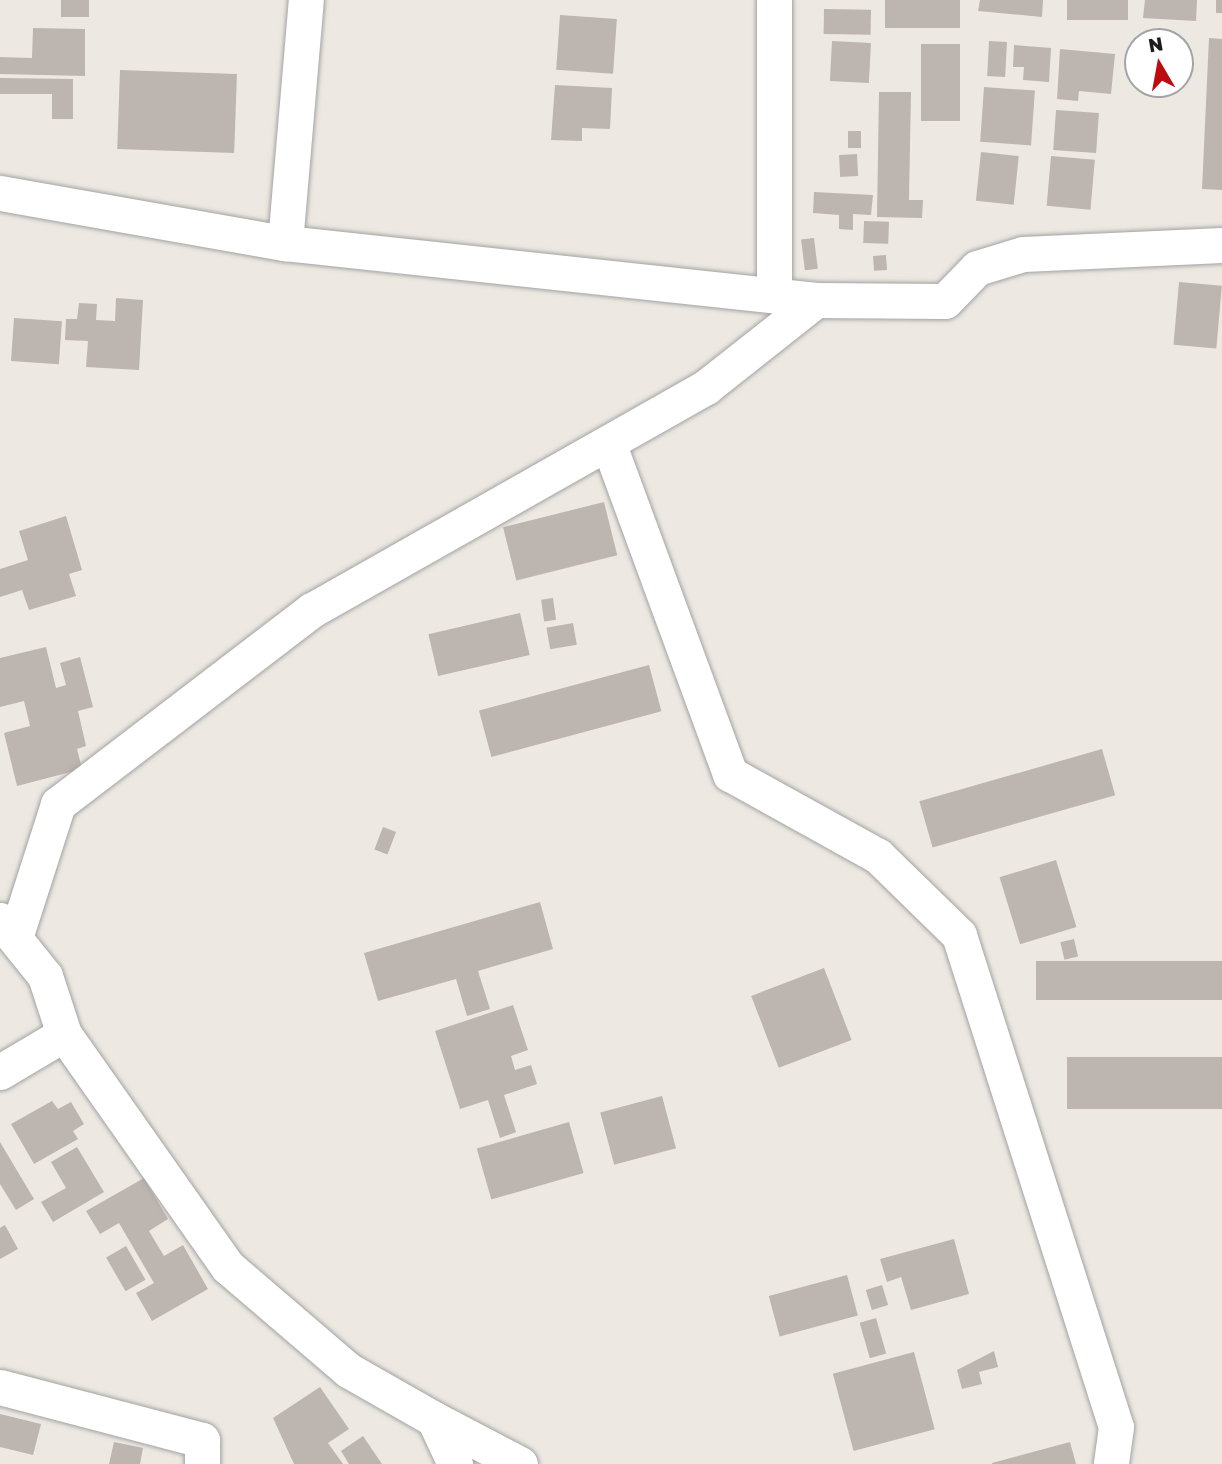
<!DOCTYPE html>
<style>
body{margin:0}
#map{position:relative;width:1222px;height:1464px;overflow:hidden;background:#ede9e2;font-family:"Golos Text",sans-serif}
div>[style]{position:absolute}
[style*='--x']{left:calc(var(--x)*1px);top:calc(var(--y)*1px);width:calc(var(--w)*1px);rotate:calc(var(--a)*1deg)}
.building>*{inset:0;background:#bdb5af;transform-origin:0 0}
.roads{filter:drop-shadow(0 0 2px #a3a3a3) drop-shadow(0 0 2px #a3a3a3)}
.street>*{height:35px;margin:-17.5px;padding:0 17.5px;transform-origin:17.5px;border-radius:17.5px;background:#fff}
span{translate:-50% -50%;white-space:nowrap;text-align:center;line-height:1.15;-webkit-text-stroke:6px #fff;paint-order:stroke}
.north{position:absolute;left:1124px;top:28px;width:70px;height:70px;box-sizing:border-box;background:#fff;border:2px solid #a4a4a4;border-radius:50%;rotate:350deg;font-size:19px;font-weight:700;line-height:28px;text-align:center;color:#1c1c1c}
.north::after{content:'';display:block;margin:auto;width:24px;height:32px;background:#bd0b10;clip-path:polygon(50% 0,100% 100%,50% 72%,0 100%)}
</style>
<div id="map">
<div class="building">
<div style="left:61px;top:0;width:28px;height:17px"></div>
<div style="left:885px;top:0;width:75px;height:28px"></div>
<div style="clip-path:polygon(980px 0,1043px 0,1042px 17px,978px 11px)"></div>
<div style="left:1067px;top:0;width:61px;height:20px"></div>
<div style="clip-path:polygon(1145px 0,1197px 0,1196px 21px,1143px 18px)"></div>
<div style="left:1216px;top:0;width:6px;height:13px"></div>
<div style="left:824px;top:9px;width:47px;height:25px;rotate:1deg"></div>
<div style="left:560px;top:15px;width:57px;height:55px;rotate:4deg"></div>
<div style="clip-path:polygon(33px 28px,85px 29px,85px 76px,0 74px,0 57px,32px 58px)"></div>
<div style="clip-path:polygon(1209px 38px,1222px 39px,1222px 190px,1202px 189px)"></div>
<div style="left:832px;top:41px;width:39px;height:40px;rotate:3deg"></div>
<div style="left:989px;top:41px;width:18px;height:35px;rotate:3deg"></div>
<div style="left:960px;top:44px;width:77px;height:39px;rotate:90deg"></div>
<div style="clip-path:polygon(1014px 45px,1051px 48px,1049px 82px,1023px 80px,1024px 67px,1013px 67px)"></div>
<div style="clip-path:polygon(1060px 49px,1115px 54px,1111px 94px,1079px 91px,1078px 101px,1057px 99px)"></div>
<div style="left:120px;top:70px;width:117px;height:79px;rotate:2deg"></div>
<div style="clip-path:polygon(0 78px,73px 79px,73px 119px,52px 119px,52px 94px,0 94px)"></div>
<div style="clip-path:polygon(555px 85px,612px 88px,610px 129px,582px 128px,582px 141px,551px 140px)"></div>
<div style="left:984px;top:87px;width:51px;height:55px;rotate:4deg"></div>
<div style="clip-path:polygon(879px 92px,911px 92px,909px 200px,923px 200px,922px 218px,877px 217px)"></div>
<div style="left:1056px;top:110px;width:43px;height:40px;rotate:4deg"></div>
<div style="left:848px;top:131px;width:13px;height:17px"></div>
<div style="left:981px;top:152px;width:38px;height:49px;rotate:6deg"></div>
<div style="left:857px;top:154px;width:22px;height:18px;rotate:87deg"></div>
<div style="left:1051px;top:156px;width:44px;height:50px;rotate:5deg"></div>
<div style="clip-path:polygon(814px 192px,873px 195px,871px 215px,853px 214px,853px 230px,839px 229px,839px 215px,813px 213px)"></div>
<div style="left:864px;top:221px;width:25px;height:22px;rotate:2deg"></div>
<div style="left:814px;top:238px;width:31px;height:13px;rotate:83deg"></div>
<div style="left:886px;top:255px;width:15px;height:13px;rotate:86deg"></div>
<div style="left:1179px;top:282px;width:43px;height:63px;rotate:5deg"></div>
<div style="clip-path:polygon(116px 298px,143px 300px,139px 370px,86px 367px,88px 341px,65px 340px,66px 319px,77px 319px,79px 303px,97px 304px,96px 320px,115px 321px)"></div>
<div style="left:14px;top:318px;width:48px;height:43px;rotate:4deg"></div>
<div style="left:604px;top:502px;width:55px;height:104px;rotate:76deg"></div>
<div style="clip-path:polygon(66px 516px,82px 570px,69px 574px,76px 596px,29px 610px,22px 590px,0 597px,0 569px,28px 560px,19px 531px)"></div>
<div style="left:553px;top:598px;width:22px;height:12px;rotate:82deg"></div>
<div style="left:520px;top:613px;width:43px;height:94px;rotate:77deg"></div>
<div style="left:573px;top:623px;width:22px;height:27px;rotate:80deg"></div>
<div style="clip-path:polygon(46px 647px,56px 688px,66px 685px,60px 663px,80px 657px,93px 707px,78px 711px,86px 746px,77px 749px,82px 769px,17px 786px,4px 733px,30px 726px,24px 701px,0 707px,0 658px)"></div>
<div style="left:649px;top:665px;width:48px;height:176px;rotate:75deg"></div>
<div style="left:1102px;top:749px;width:48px;height:190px;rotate:74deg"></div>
<div style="left:383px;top:827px;width:14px;height:24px;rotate:21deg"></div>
<div style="left:1056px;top:860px;width:70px;height:59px;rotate:73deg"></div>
<div style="clip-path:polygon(540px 902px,553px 949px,478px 971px,490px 1009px,467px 1016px,456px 979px,378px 1001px,364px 953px)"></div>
<div style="left:1074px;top:939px;width:18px;height:14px;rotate:77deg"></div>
<div style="left:1222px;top:961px;width:39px;height:186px;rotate:90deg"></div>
<div style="left:824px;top:968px;width:77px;height:78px;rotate:69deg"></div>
<div style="clip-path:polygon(513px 1005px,528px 1050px,511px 1056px,515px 1070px,531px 1065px,537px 1084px,504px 1095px,516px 1132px,500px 1138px,488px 1100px,460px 1109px,435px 1031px)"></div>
<div style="left:1222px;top:1057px;width:52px;height:155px;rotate:90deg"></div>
<div style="left:662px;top:1096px;width:54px;height:64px;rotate:75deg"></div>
<div style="clip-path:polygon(52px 1101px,58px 1109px,71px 1102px,84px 1124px,73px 1131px,78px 1139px,34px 1164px,11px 1124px)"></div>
<div style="left:569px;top:1122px;width:53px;height:96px;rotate:74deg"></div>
<div style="clip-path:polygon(0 1142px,34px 1199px,16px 1210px,0 1184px)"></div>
<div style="clip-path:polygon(77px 1147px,104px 1192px,53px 1222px,41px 1202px,66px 1188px,51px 1162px)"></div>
<div style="clip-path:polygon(144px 1178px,168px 1219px,149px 1231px,164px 1256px,183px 1245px,208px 1289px,152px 1321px,136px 1293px,154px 1283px,119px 1223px,100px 1234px,86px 1211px)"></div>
<div style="clip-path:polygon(5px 1225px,18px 1249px,0 1259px,0 1228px)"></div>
<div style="clip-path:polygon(954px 1239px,969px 1294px,911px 1310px,901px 1277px,887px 1282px,880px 1259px)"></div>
<div style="left:126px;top:1246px;width:39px;height:23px;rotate:60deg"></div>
<div style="left:847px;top:1275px;width:42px;height:81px;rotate:75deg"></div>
<div style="left:882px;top:1285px;width:21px;height:17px;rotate:73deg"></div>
<div style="left:876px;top:1318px;width:37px;height:17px;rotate:74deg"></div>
<div style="clip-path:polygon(994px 1351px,998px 1367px,979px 1372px,982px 1384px,962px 1389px,957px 1370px)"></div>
<div style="left:914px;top:1352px;width:80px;height:84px;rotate:75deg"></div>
<div style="clip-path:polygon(320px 1387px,349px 1429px,328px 1443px,343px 1464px,294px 1464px,273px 1418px)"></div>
<div style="clip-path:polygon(0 1414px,41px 1424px,33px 1455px,0 1447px)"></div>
<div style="clip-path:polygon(363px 1436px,382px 1464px,349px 1464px,341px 1451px)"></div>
<div style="clip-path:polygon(114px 1442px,143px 1448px,140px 1464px,109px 1464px)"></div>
<div style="clip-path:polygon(1070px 1442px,1076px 1464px,992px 1464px,992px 1463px)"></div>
</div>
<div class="roads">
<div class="street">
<div style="--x:774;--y:0;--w:294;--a:90"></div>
<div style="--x:0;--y:193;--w:289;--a:10"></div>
<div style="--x:285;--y:243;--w:534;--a:6.13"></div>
<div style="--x:816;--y:300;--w:129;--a:0.4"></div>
<div style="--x:945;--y:301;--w:46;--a:-45.9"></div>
<div style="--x:977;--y:268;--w:48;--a:-16.9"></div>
<div style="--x:1023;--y:254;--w:199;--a:-2.6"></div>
<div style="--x:285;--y:243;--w:244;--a:-85.1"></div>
<div style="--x:609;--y:445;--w:351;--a:69.8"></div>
<div style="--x:730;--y:774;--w:169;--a:29"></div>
<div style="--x:878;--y:856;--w:113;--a:44.3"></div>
<div style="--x:959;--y:935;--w:516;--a:72.3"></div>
<div style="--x:1116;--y:1427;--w:37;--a:98"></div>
<div style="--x:0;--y:920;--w:72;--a:51.2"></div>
<div style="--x:45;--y:976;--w:61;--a:71.9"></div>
<div style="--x:64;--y:1034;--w:285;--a:54.9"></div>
<div style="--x:228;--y:1267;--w:158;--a:40.6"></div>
<div style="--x:348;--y:1370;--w:99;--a:29.7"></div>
<div style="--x:434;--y:1419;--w:50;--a:65"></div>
<div style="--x:15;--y:938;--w:141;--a:-72.2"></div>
<div style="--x:58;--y:804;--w:320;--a:-37.4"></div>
<div style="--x:312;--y:610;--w:453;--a:-29.5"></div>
<div style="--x:706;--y:387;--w:140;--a:-38.3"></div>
<div style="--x:0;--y:1072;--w:74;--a:-30.7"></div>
<div style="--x:0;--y:1387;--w:209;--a:14.7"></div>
<div style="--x:202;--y:1440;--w:24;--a:90"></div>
<div style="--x:434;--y:1419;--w:97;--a:27.6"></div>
</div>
</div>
<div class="north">N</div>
</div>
